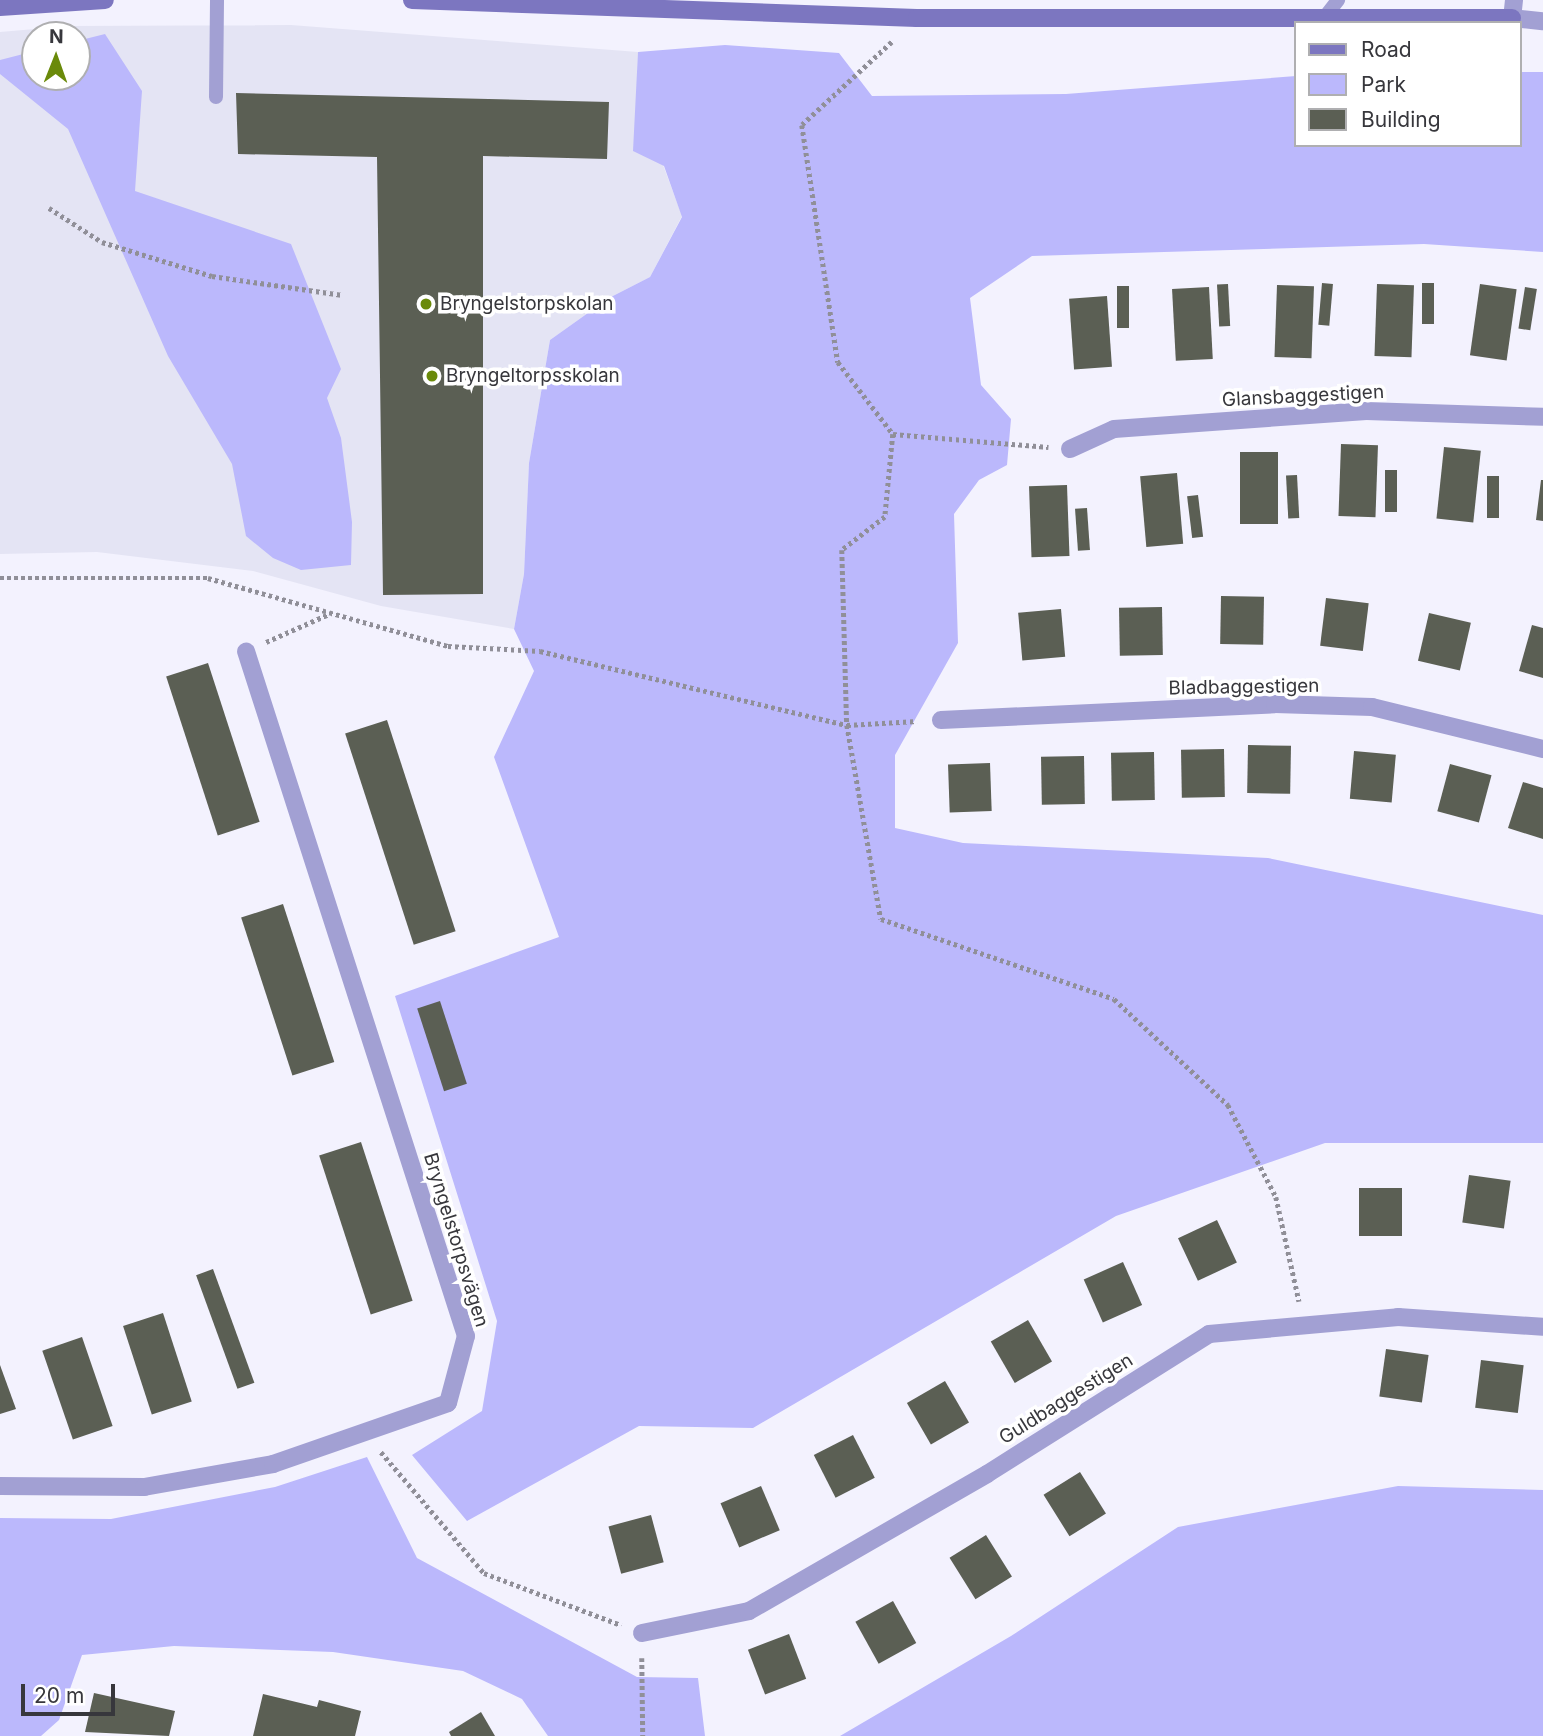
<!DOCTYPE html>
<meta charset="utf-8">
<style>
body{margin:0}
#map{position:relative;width:1543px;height:1736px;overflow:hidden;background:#f3f2fe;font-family:Inter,sans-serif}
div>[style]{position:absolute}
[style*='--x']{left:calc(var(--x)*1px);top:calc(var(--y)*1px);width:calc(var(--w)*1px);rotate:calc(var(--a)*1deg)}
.built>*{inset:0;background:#e4e4f4}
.green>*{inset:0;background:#bbb8fc}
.building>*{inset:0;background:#5b5f54;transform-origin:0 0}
.path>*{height:4.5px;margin-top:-2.25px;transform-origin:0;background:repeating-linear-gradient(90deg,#908f98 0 3.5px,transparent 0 7px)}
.lane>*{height:14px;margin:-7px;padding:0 7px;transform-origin:7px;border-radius:7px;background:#a2a0d3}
.street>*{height:18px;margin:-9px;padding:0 9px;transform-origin:9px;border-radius:9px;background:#a2a0d3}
.secondary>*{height:18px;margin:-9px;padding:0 9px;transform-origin:9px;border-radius:9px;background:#7c76c0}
.dots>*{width:19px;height:19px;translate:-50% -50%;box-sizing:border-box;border:4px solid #fff;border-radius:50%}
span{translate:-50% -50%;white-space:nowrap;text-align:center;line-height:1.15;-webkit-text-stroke:7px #fff;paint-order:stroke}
.poi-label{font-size:19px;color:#37373c}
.left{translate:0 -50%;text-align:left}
.street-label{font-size:19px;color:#37373c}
.legend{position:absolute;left:1294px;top:21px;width:228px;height:126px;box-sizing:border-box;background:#fff;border:2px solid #afafb1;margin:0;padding:9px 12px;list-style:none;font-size:21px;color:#37373c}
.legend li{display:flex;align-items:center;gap:14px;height:35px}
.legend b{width:35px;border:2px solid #afafb1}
.north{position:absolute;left:21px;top:21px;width:70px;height:70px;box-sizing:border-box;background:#fff;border:2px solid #afafb1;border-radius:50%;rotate:1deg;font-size:19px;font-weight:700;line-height:28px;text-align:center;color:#37373c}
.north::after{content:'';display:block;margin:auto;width:24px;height:32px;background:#6a8a0a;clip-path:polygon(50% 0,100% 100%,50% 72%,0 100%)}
.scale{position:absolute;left:21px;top:1684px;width:94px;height:32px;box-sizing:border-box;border:4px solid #37373c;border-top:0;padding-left:9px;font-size:21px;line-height:24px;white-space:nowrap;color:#37373c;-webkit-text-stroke:5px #fff;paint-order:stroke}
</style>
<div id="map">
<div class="built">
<div style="clip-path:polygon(evenodd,291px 25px,638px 52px,637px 95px,682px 216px,650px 277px,609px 298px,550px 340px,529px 463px,524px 574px,514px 629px,381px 606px,253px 571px,97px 552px,0 554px,0 32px,70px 26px,291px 25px,35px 35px,77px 35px,77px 77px,35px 77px,35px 35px)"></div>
</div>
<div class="green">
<div style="clip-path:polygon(105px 34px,142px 91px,135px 191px,291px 244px,341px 369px,327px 398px,341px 438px,352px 522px,351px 565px,301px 570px,273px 558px,246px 536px,232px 464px,168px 356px,68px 129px,0 74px,0 60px,35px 51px,35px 77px,77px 77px,77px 41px)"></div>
<div style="clip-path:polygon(725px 45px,839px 53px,872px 96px,1066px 94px,1296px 76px,1296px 145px,1520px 145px,1520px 72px,1543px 72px,1543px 252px,1424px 244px,1032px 256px,970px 298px,981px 385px,1011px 419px,1007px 465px,979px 480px,954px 514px,958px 643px,895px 755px,895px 828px,963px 843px,1268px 858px,1543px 915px,1543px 1143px,1325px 1143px,1116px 1216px,753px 1428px,639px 1426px,467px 1521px,412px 1455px,482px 1411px,497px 1321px,395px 996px,559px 937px,494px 757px,534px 671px,514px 629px,524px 574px,529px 463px,550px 340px,609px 298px,650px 277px,682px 217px,664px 166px,633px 151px,638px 52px)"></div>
<div style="clip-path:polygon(367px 1457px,417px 1558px,637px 1677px,698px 1678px,705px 1736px,548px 1736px,522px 1699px,463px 1671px,333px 1652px,174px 1646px,82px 1655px,59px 1720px,41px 1736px,0 1736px,0 1518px,111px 1519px,275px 1487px)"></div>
<div style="clip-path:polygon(1398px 1486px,1543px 1490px,1543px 1736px,840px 1736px,1011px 1636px,1178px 1527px)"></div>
</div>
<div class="building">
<div style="clip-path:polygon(236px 93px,609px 102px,607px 159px,483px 156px,483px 594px,383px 595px,377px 157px,238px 154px)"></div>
<div style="left:1322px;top:283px;width:11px;height:42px;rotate:5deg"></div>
<div style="left:1422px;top:283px;width:12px;height:41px"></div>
<div style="left:1228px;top:284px;width:42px;height:11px;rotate:87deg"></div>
<div style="left:1377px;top:284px;width:37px;height:72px;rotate:2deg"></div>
<div style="left:1480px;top:284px;width:37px;height:72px;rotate:8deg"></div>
<div style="left:1277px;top:285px;width:37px;height:72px;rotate:2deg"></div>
<div style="left:1117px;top:286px;width:12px;height:42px"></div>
<div style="left:1209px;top:287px;width:72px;height:37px;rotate:87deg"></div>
<div style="left:1525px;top:287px;width:12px;height:42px;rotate:9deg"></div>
<div style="left:1107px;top:296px;width:71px;height:38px;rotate:86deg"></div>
<div style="left:1341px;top:444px;width:37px;height:72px;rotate:2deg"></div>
<div style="left:1444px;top:447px;width:37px;height:72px;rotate:6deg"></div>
<div style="left:1240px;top:452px;width:38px;height:72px"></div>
<div style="left:1385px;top:470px;width:12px;height:42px"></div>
<div style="left:1177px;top:473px;width:71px;height:37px;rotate:85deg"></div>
<div style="left:1297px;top:475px;width:43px;height:11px;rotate:87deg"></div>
<div style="left:1487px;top:476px;width:12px;height:42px"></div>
<div style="clip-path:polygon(1541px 480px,1543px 480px,1543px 521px,1536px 520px)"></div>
<div style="left:1067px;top:485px;width:71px;height:38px;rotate:88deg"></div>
<div style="left:1198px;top:495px;width:42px;height:11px;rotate:83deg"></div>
<div style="left:1087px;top:508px;width:42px;height:12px;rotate:86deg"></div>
<div style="left:1221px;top:596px;width:43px;height:48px;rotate:1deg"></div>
<div style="left:1326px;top:598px;width:43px;height:48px;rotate:7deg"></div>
<div style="left:1162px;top:607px;width:48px;height:43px;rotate:89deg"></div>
<div style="left:1061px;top:609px;width:48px;height:43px;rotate:85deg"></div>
<div style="left:1429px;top:613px;width:43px;height:49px;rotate:13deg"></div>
<div style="clip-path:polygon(1532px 625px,1543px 628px,1543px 678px,1519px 671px)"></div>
<div style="left:208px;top:663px;width:167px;height:44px;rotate:72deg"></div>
<div style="left:387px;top:720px;width:222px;height:44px;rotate:72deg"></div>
<div style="left:1248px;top:745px;width:43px;height:48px;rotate:1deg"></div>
<div style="left:1224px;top:749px;width:48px;height:43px;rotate:89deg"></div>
<div style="left:1354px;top:751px;width:42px;height:48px;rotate:5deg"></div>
<div style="left:1154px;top:752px;width:48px;height:43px;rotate:89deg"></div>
<div style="left:1084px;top:756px;width:48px;height:43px;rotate:89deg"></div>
<div style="left:990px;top:763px;width:48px;height:42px;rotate:88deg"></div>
<div style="left:1450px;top:764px;width:43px;height:49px;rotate:15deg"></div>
<div style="clip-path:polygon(1523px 782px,1543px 788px,1543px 839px,1508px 828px)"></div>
<div style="left:283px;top:904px;width:166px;height:44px;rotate:72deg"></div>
<div style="left:440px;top:1001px;width:87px;height:24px;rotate:72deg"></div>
<div style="left:361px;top:1142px;width:167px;height:44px;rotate:72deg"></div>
<div style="left:1469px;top:1175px;width:42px;height:48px;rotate:8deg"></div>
<div style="left:1359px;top:1188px;width:43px;height:48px"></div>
<div style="left:1217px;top:1220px;width:47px;height:43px;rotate:65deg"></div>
<div style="left:1123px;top:1262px;width:47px;height:43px;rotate:66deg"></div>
<div style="left:213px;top:1269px;width:121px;height:18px;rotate:70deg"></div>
<div style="left:163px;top:1313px;width:93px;height:42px;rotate:72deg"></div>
<div style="left:1028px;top:1320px;width:48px;height:43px;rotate:60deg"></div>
<div style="left:82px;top:1337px;width:94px;height:42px;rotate:71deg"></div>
<div style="left:1386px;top:1349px;width:43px;height:48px;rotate:8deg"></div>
<div style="left:1481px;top:1360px;width:43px;height:48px;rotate:7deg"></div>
<div style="clip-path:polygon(0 1365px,16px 1409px,0 1414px)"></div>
<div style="left:945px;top:1381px;width:48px;height:44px;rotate:60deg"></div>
<div style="left:853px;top:1435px;width:48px;height:44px;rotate:63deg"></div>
<div style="left:1080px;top:1472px;width:49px;height:43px;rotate:58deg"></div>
<div style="left:761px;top:1486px;width:48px;height:44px;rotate:67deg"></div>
<div style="left:651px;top:1515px;width:49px;height:44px;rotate:75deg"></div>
<div style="left:986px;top:1535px;width:49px;height:43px;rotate:58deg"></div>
<div style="left:893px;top:1601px;width:48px;height:43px;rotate:61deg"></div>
<div style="left:789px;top:1634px;width:48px;height:44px;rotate:69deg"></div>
<div style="clip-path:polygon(94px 1693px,175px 1711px,169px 1736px,85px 1732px)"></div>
<div style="clip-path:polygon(263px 1694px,317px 1707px,319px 1700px,361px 1711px,355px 1736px,253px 1736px)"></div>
<div style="clip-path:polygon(481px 1712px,495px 1736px,451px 1736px,449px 1732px)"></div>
</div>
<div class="path">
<div style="--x:892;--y:42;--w:122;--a:137.3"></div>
<div style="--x:802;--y:125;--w:240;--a:81.4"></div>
<div style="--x:838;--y:362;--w:91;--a:52.6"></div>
<div style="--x:893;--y:434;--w:83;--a:95.5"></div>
<div style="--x:885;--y:517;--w:54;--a:142.5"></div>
<div style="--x:842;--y:550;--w:175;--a:88.4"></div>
<div style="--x:847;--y:725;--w:70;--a:-3.3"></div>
<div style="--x:49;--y:208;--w:63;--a:32.7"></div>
<div style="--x:102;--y:242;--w:115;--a:17.2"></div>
<div style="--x:212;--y:276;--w:132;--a:8.3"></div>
<div style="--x:893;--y:434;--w:156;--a:4.8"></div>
<div style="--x:0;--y:578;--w:208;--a:0"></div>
<div style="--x:208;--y:578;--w:249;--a:15.8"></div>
<div style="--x:448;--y:646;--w:92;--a:3.1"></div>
<div style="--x:540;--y:651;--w:316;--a:13.6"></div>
<div style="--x:847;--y:725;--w:197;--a:80.1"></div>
<div style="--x:881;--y:919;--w:246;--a:18.9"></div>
<div style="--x:1114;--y:999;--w:156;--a:42.9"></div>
<div style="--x:1228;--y:1105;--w:104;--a:62.4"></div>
<div style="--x:1276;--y:1197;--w:107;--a:77.5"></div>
<div style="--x:266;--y:642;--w:71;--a:-24"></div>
<div style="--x:381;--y:1452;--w:159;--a:49.6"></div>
<div style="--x:484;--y:1573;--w:147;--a:20.8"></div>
<div style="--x:642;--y:1658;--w:78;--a:89.3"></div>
</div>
<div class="lane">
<div style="--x:1324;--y:18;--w:23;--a:-52"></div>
<div style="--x:216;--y:97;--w:97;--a:-89.4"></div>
</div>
<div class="street">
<div style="--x:1514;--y:0;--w:18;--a:96"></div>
<div style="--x:1512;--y:18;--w:31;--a:6"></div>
<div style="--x:1070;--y:449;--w:48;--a:-24.4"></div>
<div style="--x:1114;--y:429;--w:253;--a:-4.1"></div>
<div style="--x:1366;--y:411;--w:177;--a:1.9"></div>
<div style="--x:941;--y:720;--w:334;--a:-2.7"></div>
<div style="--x:1275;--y:704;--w:97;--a:1.8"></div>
<div style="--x:1372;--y:707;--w:176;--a:13.8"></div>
<div style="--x:0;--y:1486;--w:144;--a:0.4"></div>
<div style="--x:144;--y:1487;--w:131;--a:-10.1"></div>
<div style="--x:273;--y:1464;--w:185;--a:-19.2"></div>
<div style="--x:448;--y:1403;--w:69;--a:-75"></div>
<div style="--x:466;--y:1336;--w:719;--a:-107.81"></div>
<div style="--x:642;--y:1633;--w:109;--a:-11.6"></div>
<div style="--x:749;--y:1611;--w:275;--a:-29.9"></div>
<div style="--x:987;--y:1474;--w:262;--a:-32.2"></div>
<div style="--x:1209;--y:1334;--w:190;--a:-5.1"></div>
<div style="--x:1398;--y:1317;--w:145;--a:3.9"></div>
</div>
<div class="secondary">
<div style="--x:412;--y:0;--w:505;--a:2.04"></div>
<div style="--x:917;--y:18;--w:595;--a:0"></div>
<div style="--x:0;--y:7;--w:105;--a:-3.8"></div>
</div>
<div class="dots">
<div style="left:426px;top:304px;background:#6a8a0a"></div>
<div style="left:432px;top:376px;background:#6a8a0a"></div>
</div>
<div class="poi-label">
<span class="left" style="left:440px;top:304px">Bryngelstorpskolan</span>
<span class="left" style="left:446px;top:376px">Bryngeltorpsskolan</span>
</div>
<div class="street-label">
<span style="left:1303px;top:396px;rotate:-3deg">Glansbaggestigen</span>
<span style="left:1244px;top:687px;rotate:-1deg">Bladbaggestigen</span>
<span style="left:456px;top:1240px;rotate:73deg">Bryngelstorpsvägen</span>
<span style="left:1066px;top:1399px;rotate:-32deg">Guldbaggestigen</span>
</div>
<ul class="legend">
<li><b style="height:9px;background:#7c76c0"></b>Road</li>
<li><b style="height:19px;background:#bbb8fc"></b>Park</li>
<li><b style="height:19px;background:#5b5f54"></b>Building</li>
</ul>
<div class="north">N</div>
<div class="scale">20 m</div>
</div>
